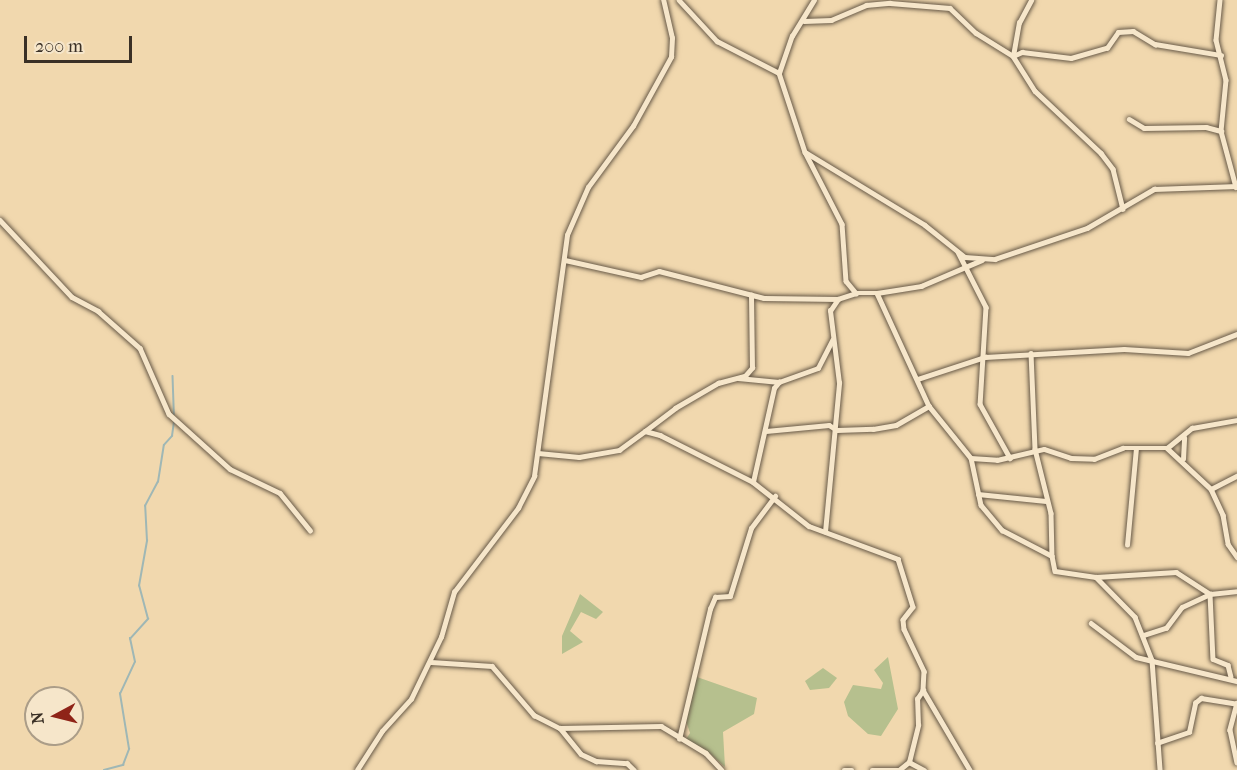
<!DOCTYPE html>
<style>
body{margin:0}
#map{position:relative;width:1237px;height:770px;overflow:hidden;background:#f1d8ae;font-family:"IM FELL French Canon",serif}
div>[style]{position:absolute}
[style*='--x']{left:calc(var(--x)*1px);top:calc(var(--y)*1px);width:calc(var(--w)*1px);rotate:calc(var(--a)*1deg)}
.green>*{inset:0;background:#b6c08e}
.stream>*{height:1.5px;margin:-0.75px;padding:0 0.75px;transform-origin:0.75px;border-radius:0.75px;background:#9fb7b5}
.roads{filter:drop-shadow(0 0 2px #685a48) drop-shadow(0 0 2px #685a48)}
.minor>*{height:4.5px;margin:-2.25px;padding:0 2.25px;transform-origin:2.25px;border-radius:2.25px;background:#f6e6ca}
span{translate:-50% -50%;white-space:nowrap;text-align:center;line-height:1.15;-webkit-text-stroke:6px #f6e6ca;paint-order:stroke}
.north{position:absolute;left:24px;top:686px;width:60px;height:60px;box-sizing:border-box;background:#f6e6ca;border:2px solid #ab9d88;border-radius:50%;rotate:263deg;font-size:16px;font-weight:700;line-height:24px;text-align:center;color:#3a3026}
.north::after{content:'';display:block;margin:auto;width:21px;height:27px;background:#8f2418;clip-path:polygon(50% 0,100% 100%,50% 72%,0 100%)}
.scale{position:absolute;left:24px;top:36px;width:108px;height:27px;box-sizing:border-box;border:3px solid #3a3026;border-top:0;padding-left:8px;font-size:18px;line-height:21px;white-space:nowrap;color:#3a3026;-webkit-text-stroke:4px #f6e6ca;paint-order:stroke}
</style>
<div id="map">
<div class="green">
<div style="clip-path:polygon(580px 594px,603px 612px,596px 619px,581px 612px,570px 631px,583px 642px,562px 654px,562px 636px)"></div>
<div style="clip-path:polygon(888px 657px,898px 709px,881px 736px,868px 734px,848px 716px,844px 702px,853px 685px,881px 689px,883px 683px,874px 670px)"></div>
<div style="clip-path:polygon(823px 668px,837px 678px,829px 688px,810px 690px,805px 681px)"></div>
<div style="clip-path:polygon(697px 677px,757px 698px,754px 714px,723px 732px,725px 767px,707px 751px,685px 741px,690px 733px,684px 715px)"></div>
</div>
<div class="stream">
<div style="--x:173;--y:376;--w:38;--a:88"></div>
<div style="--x:104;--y:770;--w:20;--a:-15"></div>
<div style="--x:123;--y:765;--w:17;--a:-69"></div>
<div style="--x:129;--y:749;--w:56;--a:-99.3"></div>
<div style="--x:120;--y:694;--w:35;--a:-65"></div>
<div style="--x:135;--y:662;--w:24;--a:-102"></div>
<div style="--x:130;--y:639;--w:27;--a:-48"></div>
<div style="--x:148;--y:619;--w:34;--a:-105"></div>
<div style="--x:139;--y:586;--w:46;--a:-79.9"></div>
<div style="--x:147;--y:541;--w:35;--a:-93"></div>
<div style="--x:145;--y:506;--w:27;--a:-62"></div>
<div style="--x:158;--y:482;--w:37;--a:-81"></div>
<div style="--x:164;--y:445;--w:12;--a:-48"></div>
<div style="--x:172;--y:436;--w:14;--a:-82"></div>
</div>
<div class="roads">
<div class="minor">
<div style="--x:679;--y:0;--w:56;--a:47.2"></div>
<div style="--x:717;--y:41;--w:70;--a:27.3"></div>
<div style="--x:779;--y:73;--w:83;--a:71.8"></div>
<div style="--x:805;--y:152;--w:140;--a:31.3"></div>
<div style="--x:925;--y:225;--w:51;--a:38.7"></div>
<div style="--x:965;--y:257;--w:30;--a:4"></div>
<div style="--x:995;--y:259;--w:97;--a:-18.6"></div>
<div style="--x:1087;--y:228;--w:78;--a:-30.2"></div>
<div style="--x:1154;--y:189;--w:83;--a:-2.1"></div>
<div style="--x:1220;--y:0;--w:40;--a:95.7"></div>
<div style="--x:1216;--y:40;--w:41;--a:76"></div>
<div style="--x:1226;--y:80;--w:51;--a:95.6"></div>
<div style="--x:1221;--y:131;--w:58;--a:75"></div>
<div style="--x:804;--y:21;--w:27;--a:-2"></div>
<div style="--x:831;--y:20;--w:38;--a:-23"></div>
<div style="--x:866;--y:5;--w:24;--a:-5"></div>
<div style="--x:890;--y:3;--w:60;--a:4.8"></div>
<div style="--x:950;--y:8;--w:36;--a:44"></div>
<div style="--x:976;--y:33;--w:44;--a:31.9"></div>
<div style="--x:1013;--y:56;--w:41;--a:57.8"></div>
<div style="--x:1035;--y:91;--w:91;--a:43.2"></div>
<div style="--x:1101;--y:153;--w:20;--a:53"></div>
<div style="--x:1113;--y:169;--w:41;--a:76"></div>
<div style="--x:1013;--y:56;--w:10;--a:-24"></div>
<div style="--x:1022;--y:52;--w:49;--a:7"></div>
<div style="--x:1071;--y:58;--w:37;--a:-16"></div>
<div style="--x:1107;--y:48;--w:19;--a:-55"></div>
<div style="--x:1118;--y:32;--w:15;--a:-4"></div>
<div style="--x:1133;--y:31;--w:26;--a:31"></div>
<div style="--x:1155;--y:44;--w:67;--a:9.5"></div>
<div style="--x:1013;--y:56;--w:34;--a:-80"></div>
<div style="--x:1019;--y:23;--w:26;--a:-62"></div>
<div style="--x:779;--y:73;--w:39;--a:-71"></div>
<div style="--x:792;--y:36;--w:42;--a:-58.6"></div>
<div style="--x:1129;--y:119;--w:17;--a:31"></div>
<div style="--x:1144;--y:128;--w:62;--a:-0.9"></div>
<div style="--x:1206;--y:127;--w:16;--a:15"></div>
<div style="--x:805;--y:152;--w:81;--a:62.8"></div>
<div style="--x:842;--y:224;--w:57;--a:86"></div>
<div style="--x:846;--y:281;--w:16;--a:50"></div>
<div style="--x:856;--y:293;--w:21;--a:0"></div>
<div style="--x:877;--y:293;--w:124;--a:65.3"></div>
<div style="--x:929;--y:406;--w:67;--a:51.1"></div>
<div style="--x:971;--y:458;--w:26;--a:4"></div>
<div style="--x:997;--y:460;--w:48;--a:-13.2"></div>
<div style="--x:1044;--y:449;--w:28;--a:18"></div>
<div style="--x:1071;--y:458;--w:23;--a:2"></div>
<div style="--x:1094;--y:459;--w:31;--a:-21"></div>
<div style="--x:1123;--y:448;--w:44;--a:0"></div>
<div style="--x:1167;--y:448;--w:32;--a:-39"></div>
<div style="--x:1192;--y:428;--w:46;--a:-10.1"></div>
<div style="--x:0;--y:220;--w:105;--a:46.9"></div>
<div style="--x:72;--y:297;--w:30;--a:28"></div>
<div style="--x:98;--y:311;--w:56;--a:41.4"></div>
<div style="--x:140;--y:348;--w:72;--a:66.3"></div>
<div style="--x:169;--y:414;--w:82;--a:42"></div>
<div style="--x:230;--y:469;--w:55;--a:25.6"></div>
<div style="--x:280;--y:493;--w:48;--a:51"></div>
<div style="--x:958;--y:252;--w:62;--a:63"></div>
<div style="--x:986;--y:307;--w:97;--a:93.5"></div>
<div style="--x:980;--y:404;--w:62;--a:60.9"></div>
<div style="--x:565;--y:260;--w:78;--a:12.6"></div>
<div style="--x:641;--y:277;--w:19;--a:-18"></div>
<div style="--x:659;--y:271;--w:108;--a:14.4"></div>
<div style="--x:764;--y:298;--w:74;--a:0.8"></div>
<div style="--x:877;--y:293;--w:45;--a:-9"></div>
<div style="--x:921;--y:286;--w:66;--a:-23.1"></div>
<div style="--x:1031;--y:353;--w:96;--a:87.6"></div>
<div style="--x:1035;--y:449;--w:66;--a:76"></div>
<div style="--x:1051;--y:513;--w:43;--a:88.7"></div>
<div style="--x:738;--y:378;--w:41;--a:5.6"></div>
<div style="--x:918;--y:379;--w:71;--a:-18.2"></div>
<div style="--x:985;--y:357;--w:139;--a:-3.3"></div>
<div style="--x:1124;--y:349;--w:64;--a:3.6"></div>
<div style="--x:1188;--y:353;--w:53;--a:-21.2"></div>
<div style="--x:645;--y:431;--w:38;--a:-37"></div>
<div style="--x:675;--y:408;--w:50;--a:-30.2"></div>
<div style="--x:718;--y:383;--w:28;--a:-15"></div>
<div style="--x:745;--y:376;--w:11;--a:-49"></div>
<div style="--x:752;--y:368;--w:73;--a:-90.8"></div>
<div style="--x:766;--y:431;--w:63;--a:-5.4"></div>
<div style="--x:829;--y:425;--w:9;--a:32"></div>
<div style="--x:837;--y:430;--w:36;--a:-2"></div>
<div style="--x:873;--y:429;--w:23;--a:-10"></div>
<div style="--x:896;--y:425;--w:38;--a:-30"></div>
<div style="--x:1167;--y:448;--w:60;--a:43"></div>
<div style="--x:1211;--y:489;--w:29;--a:65"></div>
<div style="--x:1223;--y:515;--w:29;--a:80"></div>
<div style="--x:1228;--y:544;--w:16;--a:55"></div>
<div style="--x:538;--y:453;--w:41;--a:5.6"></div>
<div style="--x:579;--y:457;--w:41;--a:-9.9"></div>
<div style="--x:619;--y:450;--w:32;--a:-36"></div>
<div style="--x:645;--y:431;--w:16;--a:15"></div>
<div style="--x:660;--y:435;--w:104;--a:26.8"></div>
<div style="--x:753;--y:482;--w:71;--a:38.2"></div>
<div style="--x:809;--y:526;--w:95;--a:20.3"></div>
<div style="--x:898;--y:559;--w:50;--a:72.6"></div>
<div style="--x:913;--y:607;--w:16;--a:128"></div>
<div style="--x:903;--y:620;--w:9;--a:84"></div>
<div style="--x:904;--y:629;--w:47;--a:64.5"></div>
<div style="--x:924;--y:671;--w:19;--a:93"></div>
<div style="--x:923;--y:690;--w:93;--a:59.6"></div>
<div style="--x:971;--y:458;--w:48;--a:78"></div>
<div style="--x:981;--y:505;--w:33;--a:50"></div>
<div style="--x:1002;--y:530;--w:56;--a:27.5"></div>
<div style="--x:1052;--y:556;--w:15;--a:79"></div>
<div style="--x:1055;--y:571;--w:41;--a:8.3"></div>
<div style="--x:1096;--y:577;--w:56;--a:45.7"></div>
<div style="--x:1135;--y:617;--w:46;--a:68.4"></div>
<div style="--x:1152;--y:660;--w:110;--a:85.8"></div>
<div style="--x:1183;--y:459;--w:21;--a:-87"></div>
<div style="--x:753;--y:482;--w:96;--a:-77.4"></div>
<div style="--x:774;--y:388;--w:8;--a:-50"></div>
<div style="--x:779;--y:382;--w:41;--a:-19.7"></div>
<div style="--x:818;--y:368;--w:31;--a:-63"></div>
<div style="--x:1211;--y:489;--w:29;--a:-27"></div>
<div style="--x:978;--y:494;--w:68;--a:5.9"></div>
<div style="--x:825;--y:532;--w:150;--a:-84.6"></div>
<div style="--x:839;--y:383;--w:73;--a:-97.1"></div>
<div style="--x:830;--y:311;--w:14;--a:-56"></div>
<div style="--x:838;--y:299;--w:19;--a:-18"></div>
<div style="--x:1127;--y:545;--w:97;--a:-84.7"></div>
<div style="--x:1096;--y:577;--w:80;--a:-3.6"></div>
<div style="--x:1176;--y:572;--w:40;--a:32.9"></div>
<div style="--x:1210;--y:594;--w:27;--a:-6"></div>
<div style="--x:1091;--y:623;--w:56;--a:37.1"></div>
<div style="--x:1136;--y:657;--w:104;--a:13.4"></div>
<div style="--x:1144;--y:635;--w:23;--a:-18"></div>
<div style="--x:1166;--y:628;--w:26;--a:-53"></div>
<div style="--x:1182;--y:607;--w:31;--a:-25"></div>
<div style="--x:1210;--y:594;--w:65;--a:87.4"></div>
<div style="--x:1213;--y:659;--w:16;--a:22"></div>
<div style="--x:1228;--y:665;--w:12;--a:76"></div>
<div style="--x:431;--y:662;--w:61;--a:3.8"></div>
<div style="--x:492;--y:666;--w:65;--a:49.4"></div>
<div style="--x:534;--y:715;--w:29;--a:27"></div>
<div style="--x:560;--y:728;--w:33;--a:51"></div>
<div style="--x:581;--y:754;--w:17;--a:25"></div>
<div style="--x:596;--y:761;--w:31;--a:4"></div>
<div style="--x:627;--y:763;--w:10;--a:45"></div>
<div style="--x:1237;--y:703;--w:28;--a:105"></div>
<div style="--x:1230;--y:730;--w:33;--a:78"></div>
<div style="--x:560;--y:728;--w:101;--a:-1.1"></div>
<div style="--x:661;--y:726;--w:52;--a:31"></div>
<div style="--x:706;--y:753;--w:23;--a:47"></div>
<div style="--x:679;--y:739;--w:134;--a:-76.6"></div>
<div style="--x:710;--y:609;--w:13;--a:-67"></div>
<div style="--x:715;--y:597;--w:15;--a:-4"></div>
<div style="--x:730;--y:596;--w:71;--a:-72.8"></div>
<div style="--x:751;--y:528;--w:40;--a:-53"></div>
<div style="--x:1157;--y:743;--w:34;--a:-19"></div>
<div style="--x:1189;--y:732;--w:30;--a:-78"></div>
<div style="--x:1195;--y:703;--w:8;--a:-40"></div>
<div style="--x:1201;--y:698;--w:36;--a:9"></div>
<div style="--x:909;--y:762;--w:38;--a:-76"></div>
<div style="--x:918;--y:725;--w:26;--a:-92"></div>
<div style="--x:917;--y:699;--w:11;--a:-56"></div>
<div style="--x:357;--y:770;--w:46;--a:-57.3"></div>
<div style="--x:382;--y:731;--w:43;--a:-47.8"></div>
<div style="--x:411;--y:699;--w:69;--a:-64.2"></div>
<div style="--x:441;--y:637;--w:47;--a:-73.9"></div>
<div style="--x:454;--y:592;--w:106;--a:-52.7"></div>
<div style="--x:518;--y:508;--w:36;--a:-63"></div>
<div style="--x:534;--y:476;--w:243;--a:-82.2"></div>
<div style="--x:567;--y:235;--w:52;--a:-66.4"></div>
<div style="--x:588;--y:187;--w:76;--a:-53.6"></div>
<div style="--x:633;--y:126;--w:79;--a:-61.2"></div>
<div style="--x:671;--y:57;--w:19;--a:-87"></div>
<div style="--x:672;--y:38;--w:39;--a:-103"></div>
<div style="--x:844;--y:770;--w:8;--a:0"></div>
<div style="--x:872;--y:770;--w:27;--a:0"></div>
<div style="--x:899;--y:770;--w:13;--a:-39"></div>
<div style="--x:909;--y:762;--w:17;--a:28"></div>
</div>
</div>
<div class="north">N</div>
<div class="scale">200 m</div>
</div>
